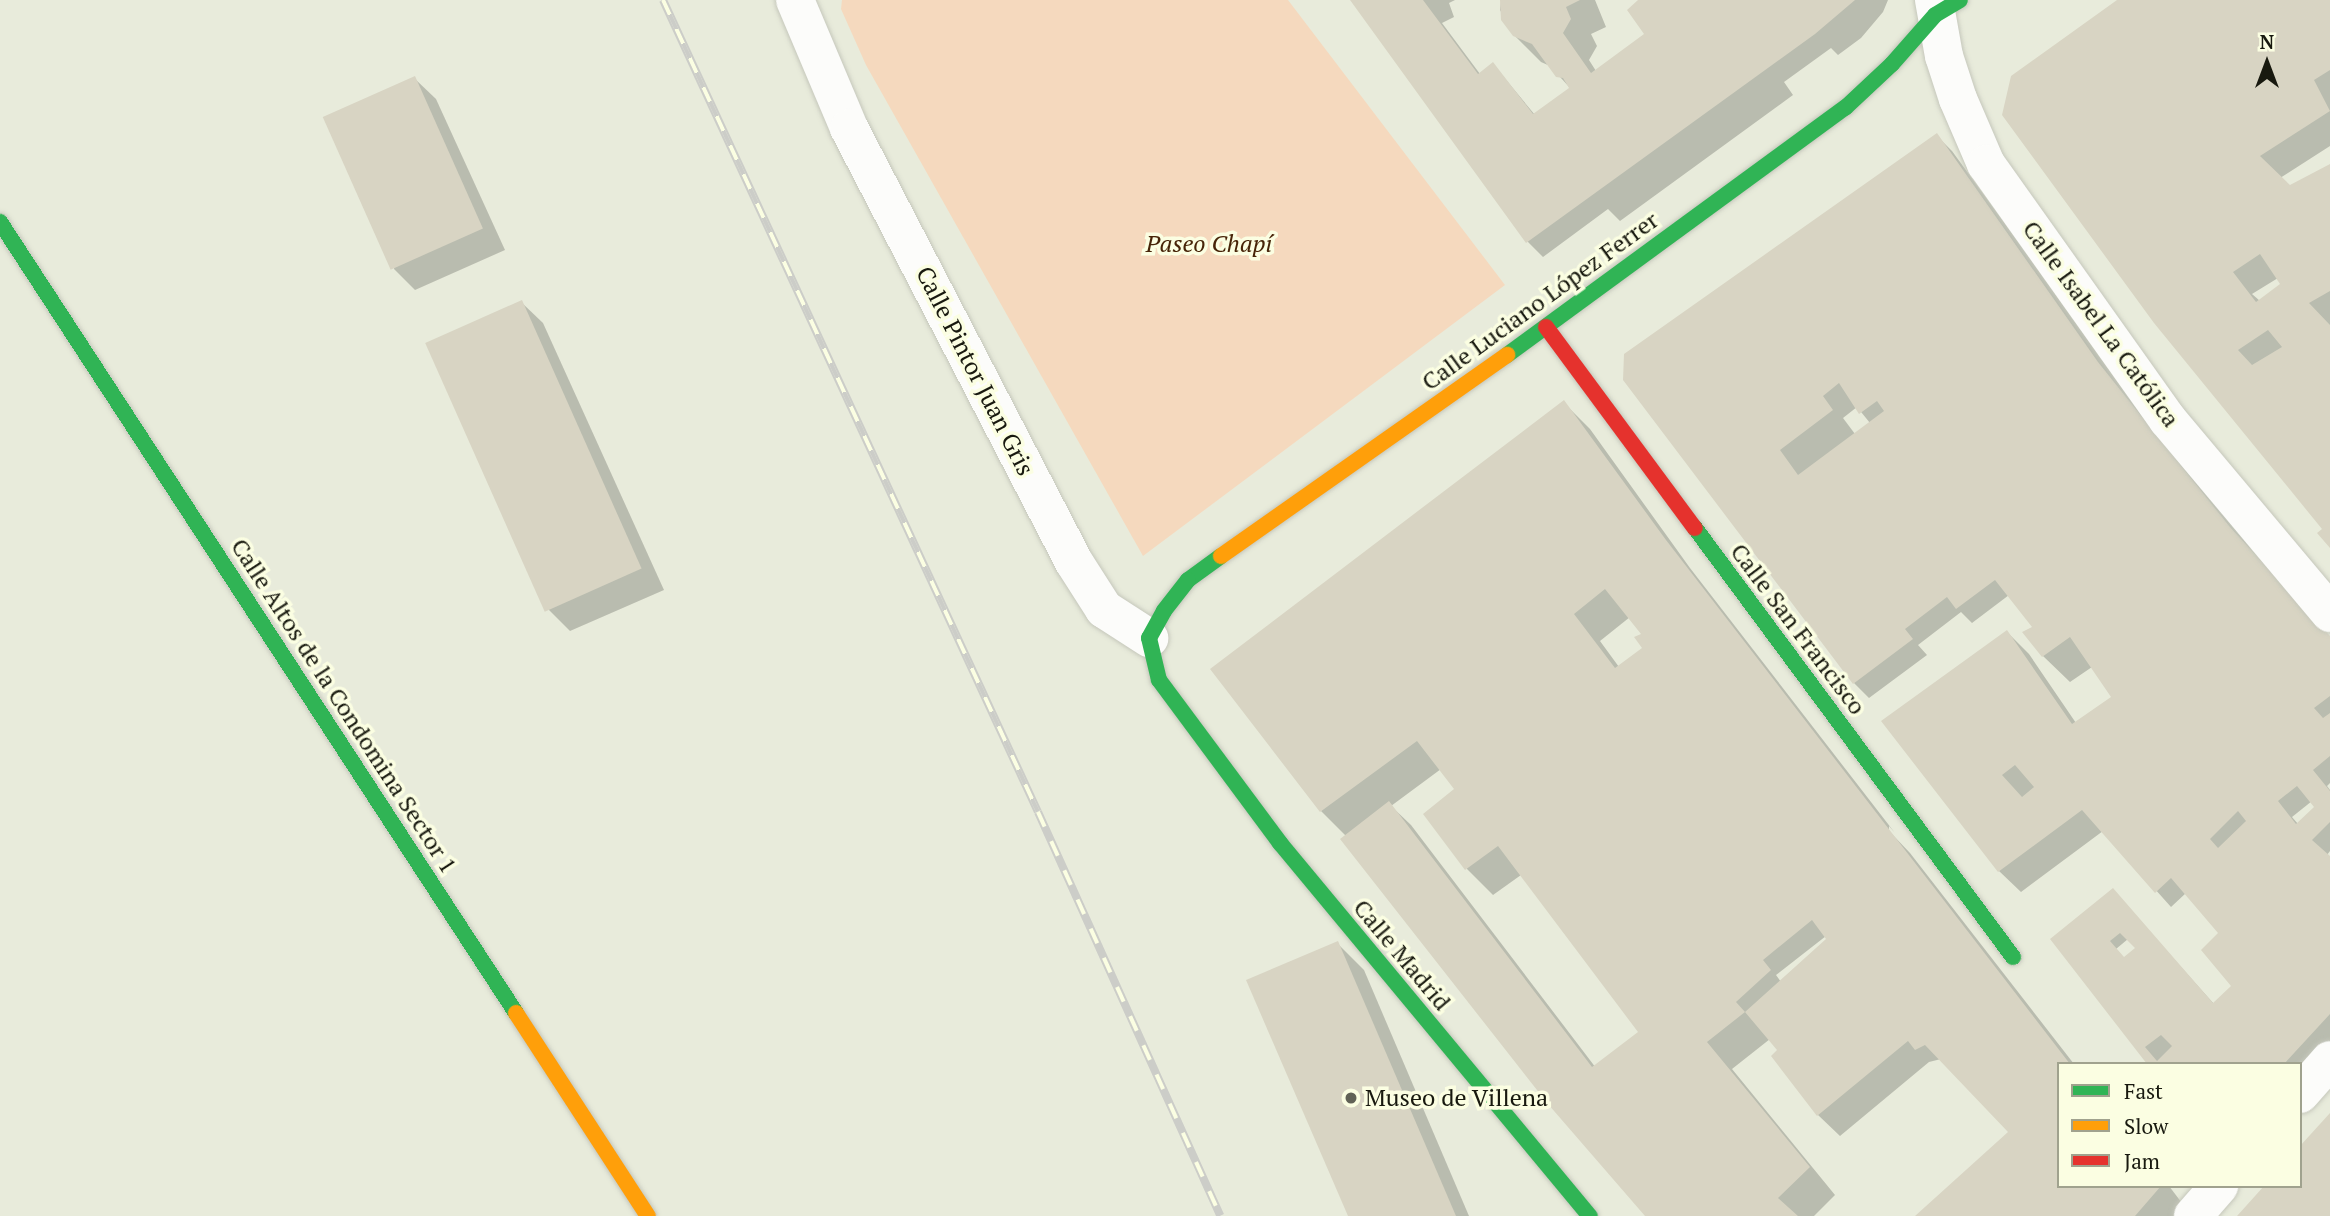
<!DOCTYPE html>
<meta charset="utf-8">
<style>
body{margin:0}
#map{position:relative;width:2330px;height:1216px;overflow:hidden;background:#e8ebdb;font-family:"PT Serif",serif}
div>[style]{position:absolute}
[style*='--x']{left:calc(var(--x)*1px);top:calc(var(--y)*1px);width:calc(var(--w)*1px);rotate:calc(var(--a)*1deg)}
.green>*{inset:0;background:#f5d9be}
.shadow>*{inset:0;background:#0003}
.building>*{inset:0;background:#d8d4c3;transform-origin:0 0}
.roads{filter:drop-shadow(0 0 2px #c5c7bb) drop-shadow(0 0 2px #c5c7bb)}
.street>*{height:38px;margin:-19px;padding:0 19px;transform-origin:19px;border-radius:19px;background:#fcfcfa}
.fast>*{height:16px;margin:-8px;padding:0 8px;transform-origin:8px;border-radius:8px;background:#30b455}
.slow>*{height:16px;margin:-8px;padding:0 8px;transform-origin:8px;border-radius:8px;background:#ff9f0a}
.jam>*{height:16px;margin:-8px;padding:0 8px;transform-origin:8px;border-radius:8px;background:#e5322d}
.rail>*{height:8px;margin-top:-4px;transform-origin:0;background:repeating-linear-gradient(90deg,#fbfee2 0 16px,#cccdc8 0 32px);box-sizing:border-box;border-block:2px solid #cccdc8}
.dots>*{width:19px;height:19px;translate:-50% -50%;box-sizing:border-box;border:4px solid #fbfee2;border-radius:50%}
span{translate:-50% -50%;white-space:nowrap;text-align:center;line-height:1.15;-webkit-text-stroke:7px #fbfee2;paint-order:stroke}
.park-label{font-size:24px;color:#472408;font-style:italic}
.street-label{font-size:24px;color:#18190f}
.poi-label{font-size:24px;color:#18190f}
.left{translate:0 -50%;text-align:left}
.legend{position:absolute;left:2057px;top:1062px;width:245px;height:126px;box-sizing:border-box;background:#fbfee2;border:2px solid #a0a28e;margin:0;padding:9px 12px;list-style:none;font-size:21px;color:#18190f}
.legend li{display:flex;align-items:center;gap:14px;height:35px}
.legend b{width:35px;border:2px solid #a0a28e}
.north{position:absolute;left:2232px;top:28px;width:70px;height:70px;-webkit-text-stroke:5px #fbfee2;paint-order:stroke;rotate:0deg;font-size:19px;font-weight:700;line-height:28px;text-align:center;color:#18190f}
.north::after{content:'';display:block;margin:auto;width:24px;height:32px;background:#18190f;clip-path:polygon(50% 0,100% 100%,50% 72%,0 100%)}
</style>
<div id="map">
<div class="green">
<div style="clip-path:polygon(842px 0,1288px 0,1505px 285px,1143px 556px,866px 65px,841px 9px)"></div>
</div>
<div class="shadow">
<div style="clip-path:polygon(1352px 0,1455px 0,1449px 3px,1454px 17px,1442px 23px,1480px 74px,1493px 64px,1535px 115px,1571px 89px,1550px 66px,1541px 62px,1514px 35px,1500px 10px,1501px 2px,1504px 0,1595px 0,1606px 27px,1591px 34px,1597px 46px,1589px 60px,1596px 71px,1646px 35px,1639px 0,1888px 0,1883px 12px,1861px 38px,1838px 55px,1831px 48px,1784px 82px,1793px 95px,1620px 221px,1608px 209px,1543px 257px,1528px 242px)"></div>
<div style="clip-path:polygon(evenodd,2120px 0,2330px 0,2330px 146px,2280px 178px,2290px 188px,2330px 166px,2330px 545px,2325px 529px,2155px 322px,2120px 0,2278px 278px,2282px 285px,2260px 301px,2252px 294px,2278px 278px)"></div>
<div style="clip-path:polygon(414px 78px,436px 99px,505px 250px,415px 290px,394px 269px)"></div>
<div style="clip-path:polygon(evenodd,1937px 136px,1952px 151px,2003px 221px,2124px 391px,2255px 554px,2330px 637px,2330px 783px,2327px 786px,2330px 790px,2330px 851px,2327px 855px,2330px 858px,2330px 1059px,2300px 1090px,2300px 1064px,2149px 1064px,2077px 970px,2113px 891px,2214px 1004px,2234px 986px,2221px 933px,2186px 893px,2171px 907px,2103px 831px,2021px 892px,1999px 871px,1883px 721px,2007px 632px,2029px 654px,2076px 723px,2113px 697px,2092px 667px,2070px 682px,2043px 656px,2034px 628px,2009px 595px,1972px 623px,1961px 612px,1918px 645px,1927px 655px,1869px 698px,1854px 683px,1624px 380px,1937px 136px,1857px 407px,1870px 423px,1855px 434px,1843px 418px,1857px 407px,1937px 136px,2312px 801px,2317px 807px,2298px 824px,2292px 817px,2312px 801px,1937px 136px,2128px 939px,2137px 948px,2124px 958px,2116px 949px,2128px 939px)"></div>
<div style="clip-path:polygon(521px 302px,543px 323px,664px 590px,570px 631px,549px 610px)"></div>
<div style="clip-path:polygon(evenodd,1564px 403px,1590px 429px,1690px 568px,1895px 833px,1889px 826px,1889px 831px,1910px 853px,2074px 1064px,2059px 1064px,2059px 1186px,2169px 1186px,2188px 1211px,2184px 1216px,1918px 1216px,2010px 1132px,1941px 1059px,1929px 1062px,1840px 1136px,1818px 1115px,1773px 1056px,1779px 1050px,1770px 1039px,1732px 1069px,1835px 1195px,1814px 1216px,1648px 1216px,1346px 836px,1321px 811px,1564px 403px,1630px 617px,1644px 634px,1649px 654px,1619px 667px,1600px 641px,1630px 617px,1564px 403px,1441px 769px,1456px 790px,1467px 869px,1493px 895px,1521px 875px,1640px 1032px,1596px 1068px,1411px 825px,1391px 806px,1441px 769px,1564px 403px,1826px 936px,1829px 940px,1781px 982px,1776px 975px,1826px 936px)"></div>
<div style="clip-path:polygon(1337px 943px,1364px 970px,1469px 1216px,1350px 1216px)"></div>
</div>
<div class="building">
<div style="clip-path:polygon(1350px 0,1423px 0,1478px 74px,1493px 62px,1533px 114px,1569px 88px,1563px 78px,1556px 77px,1532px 44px,1513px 36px,1501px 20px,1500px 0,1580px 0,1566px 7px,1571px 19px,1563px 33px,1591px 73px,1644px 34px,1627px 10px,1638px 0,1855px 0,1815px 34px,1526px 243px)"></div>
<div style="clip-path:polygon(evenodd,2117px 0,2330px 0,2330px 70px,2314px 80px,2330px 111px,2260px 156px,2290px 185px,2330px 164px,2330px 291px,2309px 303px,2330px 325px,2330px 548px,2317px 533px,2322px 529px,2154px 323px,2002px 115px,2011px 76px,2117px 0,2260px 254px,2280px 284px,2256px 302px,2233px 272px,2260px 254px,2117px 0,2268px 330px,2282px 347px,2252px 365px,2238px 350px,2268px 330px)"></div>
<div style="left:415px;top:76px;width:167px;height:101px;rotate:66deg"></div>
<div style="clip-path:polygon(evenodd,1937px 133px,2098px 362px,2230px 527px,2330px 636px,2330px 696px,2314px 708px,2323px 718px,2330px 713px,2330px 756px,2313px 770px,2330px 791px,2330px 822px,2312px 840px,2330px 856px,2330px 1014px,2284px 1064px,2147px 1064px,2050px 939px,2113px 888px,2213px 1003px,2231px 986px,2201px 950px,2218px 933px,2171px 878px,2155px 893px,2082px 810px,1998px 872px,1881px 721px,2007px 630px,2072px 724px,2111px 697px,2070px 637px,2042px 657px,2022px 632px,2032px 627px,1995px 580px,1956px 609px,1947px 597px,1905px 629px,1913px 639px,1853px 684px,1623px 380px,1624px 354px,1937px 133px,1839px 383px,1859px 414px,1877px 401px,1884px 411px,1798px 475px,1780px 450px,1833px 410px,1823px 396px,1839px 383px,1937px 133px,2015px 765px,2034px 787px,2022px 797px,2002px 775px,2015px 765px,1937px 133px,2297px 786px,2314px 807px,2296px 824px,2278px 801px,2297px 786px,1937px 133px,2238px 811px,2246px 821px,2218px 848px,2210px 839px,2238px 811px,1937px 133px,2120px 933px,2135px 948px,2124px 957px,2110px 941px,2120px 933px,1937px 133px,2161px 1035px,2172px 1046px,2157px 1061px,2145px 1047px,2161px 1035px)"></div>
<div style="left:522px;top:300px;width:294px;height:106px;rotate:66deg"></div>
<div style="clip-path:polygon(evenodd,1564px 400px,1666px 540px,2070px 1064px,2059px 1064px,2059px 1186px,2161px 1186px,2135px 1216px,1915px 1216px,2008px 1132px,1925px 1045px,1915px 1050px,1908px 1041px,1817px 1116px,1771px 1056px,1777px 1050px,1745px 1012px,1707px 1042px,1810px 1167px,1778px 1198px,1798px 1216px,1645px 1216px,1548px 1104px,1340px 839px,1389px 801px,1592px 1067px,1638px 1032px,1498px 846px,1465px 870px,1423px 814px,1454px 789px,1417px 741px,1320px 812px,1210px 669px,1564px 400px,1605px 589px,1641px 634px,1634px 637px,1642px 648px,1615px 668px,1574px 614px,1605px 589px,1564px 400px,1812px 920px,1826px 939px,1745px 1012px,1736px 1002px,1771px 970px,1763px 960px,1812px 920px)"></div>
<div style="clip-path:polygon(1338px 941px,1456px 1216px,1348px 1216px,1246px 980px)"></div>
<div style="clip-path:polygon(2330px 1113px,2330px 1216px,2237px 1216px,2264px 1186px,2300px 1186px,2300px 1146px)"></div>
</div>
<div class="roads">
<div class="street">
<div style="--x:795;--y:0;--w:139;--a:67.1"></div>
<div style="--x:849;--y:128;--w:489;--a:62.6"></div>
<div style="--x:1074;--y:562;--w:56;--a:57.4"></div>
<div style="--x:1104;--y:609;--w:54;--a:32.8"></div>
<div style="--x:1934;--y:0;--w:57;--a:79.9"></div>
<div style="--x:1944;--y:56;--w:45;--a:72"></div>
<div style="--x:1958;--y:99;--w:71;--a:66.7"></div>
<div style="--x:1986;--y:164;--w:314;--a:54.6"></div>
<div style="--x:2168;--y:420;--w:252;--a:50"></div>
<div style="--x:2300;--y:1094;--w:45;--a:-48.6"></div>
<div style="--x:2193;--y:1216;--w:40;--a:-49"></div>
</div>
<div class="fast">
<div style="--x:0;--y:222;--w:944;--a:56.88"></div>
<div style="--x:1507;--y:355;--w:419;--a:-36.2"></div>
<div style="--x:1845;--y:108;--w:64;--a:-43.1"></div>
<div style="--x:1892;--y:64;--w:65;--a:-48.7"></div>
<div style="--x:1935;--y:15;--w:29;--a:-31"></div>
<div style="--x:1695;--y:528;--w:534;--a:53.45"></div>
<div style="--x:1221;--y:556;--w:41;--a:144"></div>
<div style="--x:1188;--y:580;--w:39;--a:128"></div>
<div style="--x:1164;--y:611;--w:31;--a:119"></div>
<div style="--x:1149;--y:638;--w:43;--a:76.6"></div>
<div style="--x:1159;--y:680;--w:203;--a:53.4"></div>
<div style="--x:1280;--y:843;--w:485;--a:50.3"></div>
</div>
<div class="slow">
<div style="--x:1221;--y:556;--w:350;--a:-35.1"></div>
<div style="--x:516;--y:1013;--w:242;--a:57"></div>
</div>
<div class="jam">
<div style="--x:1546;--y:327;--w:250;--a:53.5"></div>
</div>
</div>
<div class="rail">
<div style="--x:663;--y:0;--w:894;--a:65.21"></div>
<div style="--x:1038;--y:812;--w:443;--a:65.7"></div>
</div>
<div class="dots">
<div style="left:1351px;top:1098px;background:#616256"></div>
</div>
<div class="park-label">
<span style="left:1209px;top:244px">Paseo Chapí</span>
</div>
<div class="street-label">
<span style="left:1540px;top:301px;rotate:-36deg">Calle Luciano López Ferrer</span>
<span style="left:2101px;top:324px;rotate:54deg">Calle Isabel La Católica</span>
<span style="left:975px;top:371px;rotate:63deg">Calle Pintor Juan Gris</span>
<span style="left:1798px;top:629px;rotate:53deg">Calle San Francisco</span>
<span style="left:344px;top:706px;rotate:57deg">Calle Altos de la Condomina Sector 1</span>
<span style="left:1402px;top:955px;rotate:50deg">Calle Madrid</span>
</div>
<div class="poi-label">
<span class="left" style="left:1365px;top:1098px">Museo de Villena</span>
</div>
<ul class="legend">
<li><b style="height:9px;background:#30b455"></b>Fast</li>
<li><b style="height:9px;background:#ff9f0a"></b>Slow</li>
<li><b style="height:9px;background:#e5322d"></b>Jam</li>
</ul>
<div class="north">N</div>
</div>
